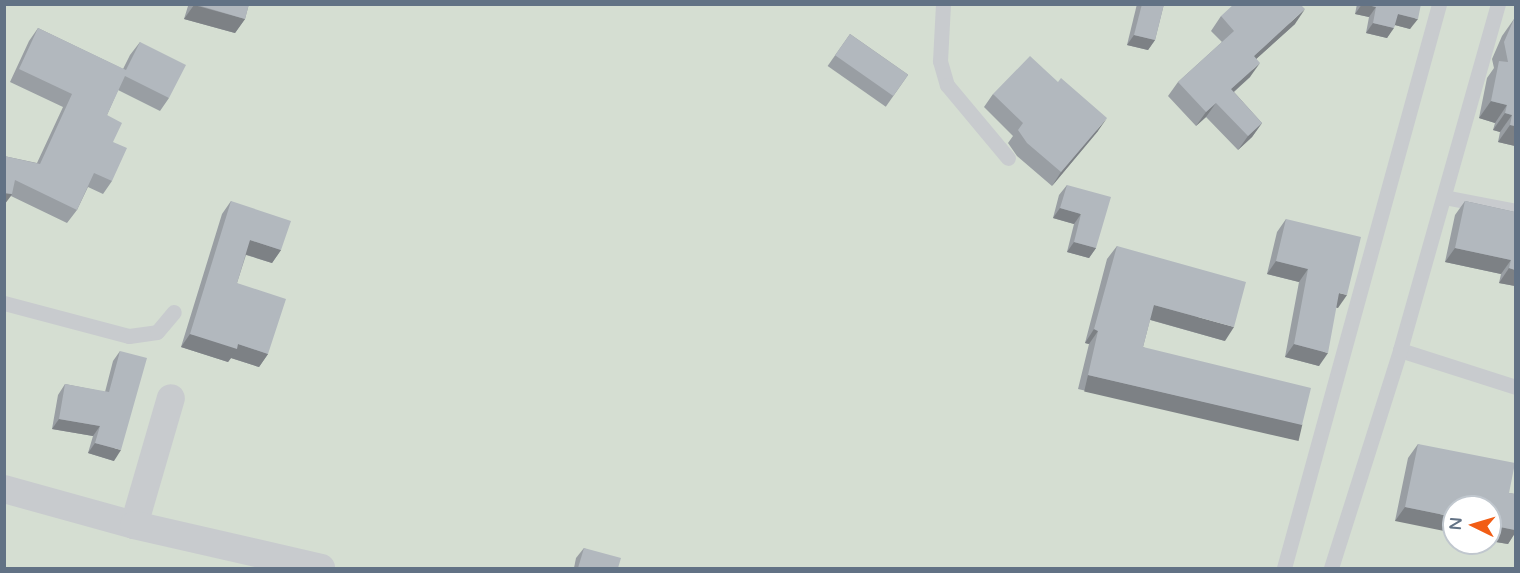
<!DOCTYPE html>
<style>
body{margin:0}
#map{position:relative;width:1520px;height:573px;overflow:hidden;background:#f5f6f1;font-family:"Varela Round",sans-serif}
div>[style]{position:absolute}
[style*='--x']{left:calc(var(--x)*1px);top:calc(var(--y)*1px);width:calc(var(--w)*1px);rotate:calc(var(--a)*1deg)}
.green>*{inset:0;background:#d5ded2}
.service>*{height:15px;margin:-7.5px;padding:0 7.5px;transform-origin:7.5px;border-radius:7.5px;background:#c8cbce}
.minor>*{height:28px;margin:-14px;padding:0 14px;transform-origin:14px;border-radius:14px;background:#c8cbce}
.wall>*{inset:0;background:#999ea3;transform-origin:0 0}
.shaded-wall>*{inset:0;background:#7d8185;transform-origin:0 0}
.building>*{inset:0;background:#b2b8be;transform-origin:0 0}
span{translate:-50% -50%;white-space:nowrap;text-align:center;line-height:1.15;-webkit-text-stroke:6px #fff;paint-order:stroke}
.frame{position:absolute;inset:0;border:6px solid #627285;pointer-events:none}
.north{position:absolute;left:1442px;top:495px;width:60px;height:60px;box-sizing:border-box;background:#fff;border:2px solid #c0c7ce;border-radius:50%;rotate:275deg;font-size:16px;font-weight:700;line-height:24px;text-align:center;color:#627285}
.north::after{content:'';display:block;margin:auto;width:21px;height:27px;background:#f25d15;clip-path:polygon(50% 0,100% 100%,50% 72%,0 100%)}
</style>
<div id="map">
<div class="green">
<div style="clip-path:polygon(evenodd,4px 5px,1515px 5px,1515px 568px,5px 568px,4px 5px,1454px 507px,1490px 507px,1490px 543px,1454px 543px,1454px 507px)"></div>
</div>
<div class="service">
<div style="--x:943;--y:4;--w:57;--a:93"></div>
<div style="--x:940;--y:61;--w:25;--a:74"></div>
<div style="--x:947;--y:85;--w:95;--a:50.1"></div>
<div style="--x:1444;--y:197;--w:73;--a:11"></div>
<div style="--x:4;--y:303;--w:129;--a:14.8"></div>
<div style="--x:129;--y:336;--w:28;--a:-8"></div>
<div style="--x:157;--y:332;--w:26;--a:-50"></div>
<div style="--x:1400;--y:350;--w:122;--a:17.7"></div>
<div style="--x:1284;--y:568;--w:585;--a:-74.63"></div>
<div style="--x:1331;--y:568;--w:229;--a:-72.4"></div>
<div style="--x:1400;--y:350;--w:360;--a:-74.2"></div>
</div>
<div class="minor">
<div style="--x:4;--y:489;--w:135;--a:15.5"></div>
<div style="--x:134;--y:525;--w:132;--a:-73.8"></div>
<div style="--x:134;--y:525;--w:192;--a:12.9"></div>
</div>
<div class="wall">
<div style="clip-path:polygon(185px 4px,249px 4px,245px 19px,235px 33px,184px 19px,188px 6px)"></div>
<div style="clip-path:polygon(1137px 4px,1164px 4px,1155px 40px,1148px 50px,1127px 45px)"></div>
<div style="clip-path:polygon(1357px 4px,1421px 4px,1410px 29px,1395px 25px,1387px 38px,1366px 33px,1369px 17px,1355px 14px)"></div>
<div style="clip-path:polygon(1221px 16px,1295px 24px,1256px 59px,1250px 77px,1234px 92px,1262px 123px,1252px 137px,1238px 150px,1206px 117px,1196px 126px,1168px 96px,1178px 82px,1222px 42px,1211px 31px)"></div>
<div style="clip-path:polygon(1514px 19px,1515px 19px,1515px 146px,1498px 142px,1500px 132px,1493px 130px,1495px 123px,1479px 118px,1487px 78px,1494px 68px,1492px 59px,1502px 36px)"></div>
<div style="clip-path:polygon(38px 28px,123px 69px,130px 55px,140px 42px,169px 98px,160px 111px,118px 90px,107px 115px,113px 142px,112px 181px,103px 194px,88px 187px,77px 210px,67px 223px,11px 196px,4px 205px,4px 156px,37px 163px,63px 107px,10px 82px,29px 41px)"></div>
<div style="left:850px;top:34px;width:71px;height:39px;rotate:35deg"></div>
<div style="clip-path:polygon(993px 94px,1098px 131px,1052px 186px,1017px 156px,1008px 143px,1013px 136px,984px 107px)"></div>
<div style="clip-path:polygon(1067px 185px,1096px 248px,1089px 258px,1067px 252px,1074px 224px,1053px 218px,1059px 195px)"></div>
<div style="clip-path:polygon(231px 201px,281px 250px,272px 263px,246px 255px,237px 283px,268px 354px,259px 367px,231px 358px,228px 362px,181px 347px,222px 214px)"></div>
<div style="clip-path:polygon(1465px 201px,1515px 212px,1515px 286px,1499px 283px,1501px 274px,1445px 262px,1455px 215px)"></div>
<div style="clip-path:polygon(1286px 219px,1338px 308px,1336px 307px,1319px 366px,1285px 357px,1299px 282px,1267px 274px,1277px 232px)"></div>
<div style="clip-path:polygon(1117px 246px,1225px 341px,1150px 320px,1143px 347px,1302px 425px,1292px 439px,1078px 389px,1089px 344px,1085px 343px,1107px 259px)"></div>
<div style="clip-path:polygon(120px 351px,114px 461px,88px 453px,93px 436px,52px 429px,58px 395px,65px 384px,105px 392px,113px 361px)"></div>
<div style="clip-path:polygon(1418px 444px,1509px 493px,1515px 494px,1515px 533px,1508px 544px,1490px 541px,1490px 507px,1395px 521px,1408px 458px)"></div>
<div style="clip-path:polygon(584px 548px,618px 568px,574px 568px,576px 558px)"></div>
</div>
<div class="shaded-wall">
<div style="clip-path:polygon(1362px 4px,1376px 7px,1369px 17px,1355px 14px)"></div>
<div style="clip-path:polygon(194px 5px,245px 19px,235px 33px,184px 19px)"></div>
<div style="clip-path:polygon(1305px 9px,1295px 24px,1244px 70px,1254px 56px)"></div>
<div style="clip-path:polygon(1398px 14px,1418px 19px,1410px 29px,1391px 24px)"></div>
<div style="clip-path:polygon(1373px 23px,1394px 28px,1387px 38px,1366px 33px)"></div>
<div style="clip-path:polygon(1134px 35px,1155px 40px,1148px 50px,1127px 45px)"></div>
<div style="clip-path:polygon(1260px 63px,1250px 77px,1221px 103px,1231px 89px)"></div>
<div style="clip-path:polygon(1491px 101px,1507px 105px,1495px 123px,1479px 118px)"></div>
<div style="clip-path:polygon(1216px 103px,1206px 117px,1196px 126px,1206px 112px)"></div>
<div style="clip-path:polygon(1505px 113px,1512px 115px,1500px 132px,1493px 130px)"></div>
<div style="clip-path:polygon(1107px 118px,1098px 131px,1052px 186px,1061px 172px)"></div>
<div style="clip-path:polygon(1262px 123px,1252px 137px,1238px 150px,1248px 136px)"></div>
<div style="clip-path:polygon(1510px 125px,1515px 126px,1515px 146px,1498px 142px)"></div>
<div style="clip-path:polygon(4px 193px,12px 194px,4px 205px)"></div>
<div style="clip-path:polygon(1060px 208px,1081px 214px,1074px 224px,1053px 218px)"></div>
<div style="clip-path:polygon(250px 240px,281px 250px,272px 263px,241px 253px)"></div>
<div style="clip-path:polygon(1074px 242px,1096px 248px,1089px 258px,1067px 252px)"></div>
<div style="clip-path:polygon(1455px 248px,1511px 260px,1501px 274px,1445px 262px)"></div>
<div style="clip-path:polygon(1276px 261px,1308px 269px,1299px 282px,1267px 274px)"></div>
<div style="clip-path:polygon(1509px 268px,1515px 270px,1515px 286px,1499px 283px)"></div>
<div style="clip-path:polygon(1339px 293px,1347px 295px,1338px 308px,1329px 306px)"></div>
<div style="clip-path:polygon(1154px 305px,1234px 327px,1225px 341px,1144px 318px)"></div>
<div style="clip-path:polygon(1094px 329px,1098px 331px,1089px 344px,1085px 343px)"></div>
<div style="clip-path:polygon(190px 334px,238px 344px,268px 354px,259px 367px,231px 358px,228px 362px,181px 347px)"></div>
<div style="clip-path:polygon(1294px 344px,1328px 353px,1319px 366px,1285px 357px)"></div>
<div style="left:1088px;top:375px;width:220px;height:17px;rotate:13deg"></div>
<div style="clip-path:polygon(59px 419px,100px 426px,93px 436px,52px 429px)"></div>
<div style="clip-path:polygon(95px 443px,121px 450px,114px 461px,88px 453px)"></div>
<div style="clip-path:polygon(1405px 507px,1454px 517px,1454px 533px,1395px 521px)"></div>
<div style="clip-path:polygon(1490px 525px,1515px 530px,1515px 533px,1508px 544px,1490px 541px)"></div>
</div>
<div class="building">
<div style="clip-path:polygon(194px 4px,249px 4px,245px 19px)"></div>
<div style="clip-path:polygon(1142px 4px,1164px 4px,1155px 40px,1134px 35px)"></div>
<div style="clip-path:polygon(1234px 4px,1300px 4px,1305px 9px,1254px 56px,1260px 63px,1231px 89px,1262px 123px,1248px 136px,1216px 103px,1206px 112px,1178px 82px,1234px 31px,1221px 16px)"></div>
<div style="clip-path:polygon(1364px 4px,1421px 4px,1418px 19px,1398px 14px,1394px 28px,1373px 23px,1376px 7px)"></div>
<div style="clip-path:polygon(1514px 19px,1515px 19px,1515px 126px,1510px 125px,1512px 115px,1505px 113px,1507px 105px,1491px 101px,1499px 61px,1508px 62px,1504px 42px)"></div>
<div style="clip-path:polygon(38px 28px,126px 70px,140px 42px,186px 65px,169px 98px,125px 76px,107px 115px,122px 123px,113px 142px,127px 148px,112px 181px,94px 173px,77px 210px,15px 180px,12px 194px,4px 193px,4px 156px,40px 164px,72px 94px,19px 69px)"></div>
<div style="left:850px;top:34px;width:71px;height:26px;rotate:35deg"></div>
<div style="clip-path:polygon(1030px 56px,1058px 82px,1061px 78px,1107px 118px,1061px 172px,1027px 143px,1018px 130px,1023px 123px,993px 94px)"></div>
<div style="clip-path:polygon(1067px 185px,1111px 197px,1096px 248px,1074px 242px,1081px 214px,1060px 208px)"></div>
<div style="clip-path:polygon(231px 201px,291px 221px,281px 250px,250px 240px,237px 283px,286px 299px,268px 354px,238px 344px,237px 349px,190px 334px)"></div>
<div style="clip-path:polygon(1465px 201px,1515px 212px,1515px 270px,1509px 268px,1511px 260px,1455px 248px)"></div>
<div style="clip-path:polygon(1286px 219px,1361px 237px,1347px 295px,1339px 293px,1328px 353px,1294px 344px,1308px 269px,1276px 261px)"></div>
<div style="clip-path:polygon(1117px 246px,1246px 282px,1234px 327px,1154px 305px,1143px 347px,1311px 388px,1302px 425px,1088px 375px,1098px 331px,1094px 329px)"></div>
<div style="clip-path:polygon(120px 351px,147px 358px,121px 450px,95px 443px,100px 426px,59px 419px,65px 384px,109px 392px)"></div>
<div style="clip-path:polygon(1418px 444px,1515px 463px,1509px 493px,1515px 494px,1515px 530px,1490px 525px,1490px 507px,1454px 507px,1454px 517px,1405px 507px)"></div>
<div style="clip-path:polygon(584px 548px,621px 558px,618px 568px,578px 568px)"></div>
</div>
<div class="frame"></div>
<div class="north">N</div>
</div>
